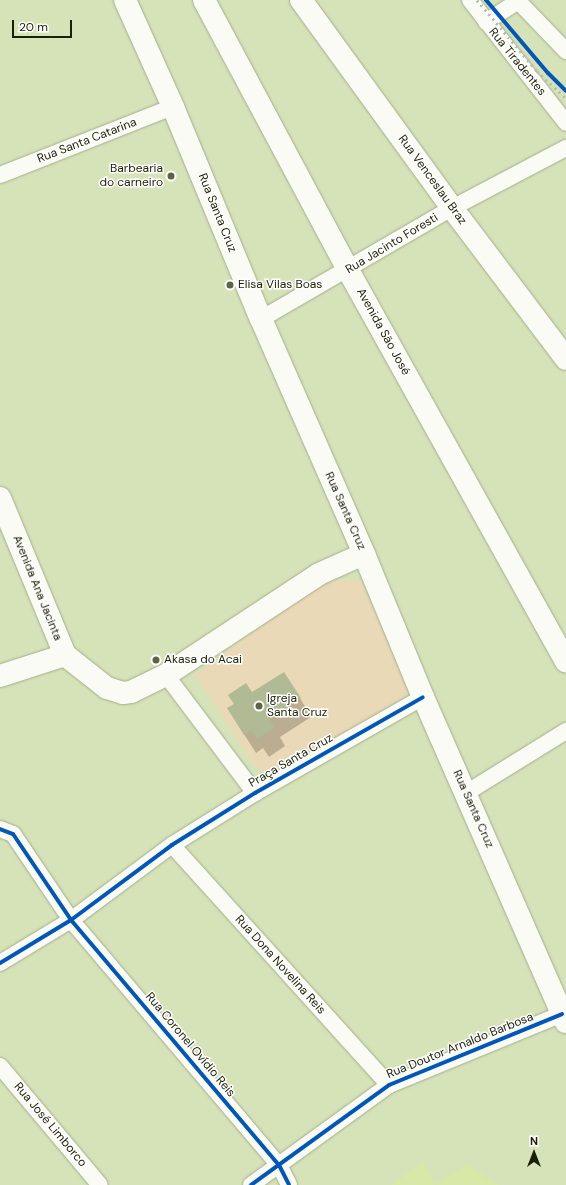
<!DOCTYPE html>
<meta charset="utf-8">
<style>
body{margin:0}
#map{position:relative;width:566px;height:1185px;overflow:hidden;background:#d6e2b8;font-family:"DM Sans",sans-serif}
div>[style]{position:absolute}
[style*='--x']{left:calc(var(--x)*1px);top:calc(var(--y)*1px);width:calc(var(--w)*1px);rotate:calc(var(--a)*1deg)}
.built>*{inset:0;background:#d7e8a7}
.green>*{inset:0;background:#e9d9b6}
.shadow>*{inset:0;background:#0003}
.building>*{inset:0;background:#b0ba95}
.roads{filter:drop-shadow(0 0 1px #a5ae8d) drop-shadow(0 0 1px #a5ae8d)}
.street>*{height:16px;margin:-8px;padding:0 8px;transform-origin:8px;border-radius:8px;background:#f9fbf4}
.secondary>*{height:22px;margin:-11px;padding:0 11px;transform-origin:11px;border-radius:11px;background:#f9fbf4}
.rail>*{height:3px;margin-top:-1.5px;transform-origin:0;background:repeating-linear-gradient(90deg,#b9bdb1 0 2px,transparent 0 6px)}
.cycleway>*{height:4px;margin:-2px;padding:0 2px;transform-origin:2px;border-radius:2px;background:#0057b8}
.dots>*{width:11px;height:11px;translate:-50% -50%;box-sizing:border-box;border:2px solid #fff;border-radius:50%}
span{translate:-50% -50%;white-space:nowrap;text-align:center;line-height:1.15;-webkit-text-stroke:3px #fff;paint-order:stroke}
.street-label{font-size:12px;color:#1a2003}
.poi-label{font-size:12px;color:#1a2003}
.right{translate:-100% -50%;text-align:right}
.left{translate:0 -50%;text-align:left}
.north{position:absolute;left:514px;top:1133px;width:40px;height:40px;-webkit-text-stroke:3px #fff;paint-order:stroke;rotate:0deg;font-size:11px;font-weight:700;line-height:16px;text-align:center;color:#1a2003}
.north::after{content:'';display:block;margin:auto;width:14px;height:18px;background:#1a2003;clip-path:polygon(50% 0,100% 100%,50% 72%,0 100%)}
.scale{position:absolute;left:12px;top:20px;width:60px;height:18px;box-sizing:border-box;border:2px solid #1a2003;border-top:0;padding-left:5px;font-size:12px;line-height:14px;white-space:nowrap;color:#1a2003;-webkit-text-stroke:3px #fff;paint-order:stroke}
</style>
<div id="map">
<div class="built">
<div style="clip-path:polygon(423px 1162px,435px 1185px,467px 1165px,499px 1185px,391px 1185px)"></div>
</div>
<div class="green">
<div style="clip-path:polygon(327px 580px,361px 581px,409px 681px,404px 700px,273px 774px,257px 769px,195px 674px)"></div>
</div>
<div class="shadow">
<div style="clip-path:polygon(252px 693px,300px 698px,311px 717px,280px 737px,285px 746px,269px 757px,263px 748px,256px 753px,228px 709px)"></div>
</div>
<div class="building">
<div style="clip-path:polygon(284px 672px,301px 698px,269px 718px,275px 727px,257px 739px,251px 730px,244px 735px,227px 708px,234px 704px,228px 695px,246px 683px,252px 692px)"></div>
</div>
<div class="roads">
<div class="street">
<div style="--x:470;--y:0;--w:156;--a:52"></div>
<div style="--x:517;--y:0;--w:71;--a:46.1"></div>
<div style="--x:486;--y:22;--w:38;--a:-33"></div>
<div style="--x:0;--y:175;--w:186;--a:-21.5"></div>
<div style="--x:261;--y:319;--w:221;--a:-30.2"></div>
<div style="--x:452;--y:208;--w:129;--a:-27.8"></div>
<div style="--x:166;--y:675;--w:148;--a:53"></div>
<div style="--x:466;--y:793;--w:118;--a:-31.8"></div>
<div style="--x:0;--y:829;--w:14;--a:21"></div>
<div style="--x:13;--y:834;--w:104;--a:56"></div>
<div style="--x:71;--y:920;--w:321;--a:49.7"></div>
<div style="--x:279;--y:1165;--w:22;--a:63"></div>
<div style="--x:172;--y:845;--w:324;--a:47.9"></div>
<div style="--x:0;--y:963;--w:83;--a:-31.2"></div>
<div style="--x:71;--y:920;--w:126;--a:-36.6"></div>
<div style="--x:172;--y:845;--w:98;--a:-32.1"></div>
<div style="--x:255;--y:793;--w:193;--a:-29.7"></div>
<div style="--x:0;--y:1066;--w:155;--a:50"></div>
<div style="--x:251;--y:1185;--w:170;--a:-35.9"></div>
<div style="--x:389;--y:1085;--w:187;--a:-22.3"></div>
</div>
<div class="secondary">
<div style="--x:125;--y:0;--w:117;--a:65.8"></div>
<div style="--x:173;--y:107;--w:230;--a:67.5"></div>
<div style="--x:261;--y:319;--w:257;--a:66.3"></div>
<div style="--x:364;--y:554;--w:155;--a:67.6"></div>
<div style="--x:423;--y:697;--w:355;--a:66.3"></div>
<div style="--x:204;--y:0;--w:306;--a:61.9"></div>
<div style="--x:348;--y:270;--w:448;--a:60.9"></div>
<div style="--x:301;--y:0;--w:257;--a:54"></div>
<div style="--x:452;--y:208;--w:189;--a:52.9"></div>
<div style="--x:0;--y:498;--w:170;--a:67.5"></div>
<div style="--x:65;--y:655;--w:53;--a:38.2"></div>
<div style="--x:107;--y:688;--w:17;--a:17"></div>
<div style="--x:123;--y:693;--w:8;--a:-7"></div>
<div style="--x:131;--y:692;--w:39;--a:-26"></div>
<div style="--x:166;--y:675;--w:183;--a:-33.4"></div>
<div style="--x:319;--y:574;--w:49;--a:-24"></div>
<div style="--x:0;--y:676;--w:68;--a:-17.9"></div>
</div>
</div>
<div class="rail">
<div style="--x:477;--y:0;--w:93;--a:49.8"></div>
<div style="--x:537;--y:71;--w:40;--a:43"></div>
</div>
<div class="cycleway">
<div style="--x:486;--y:0;--w:96;--a:49.7"></div>
<div style="--x:548;--y:73;--w:25;--a:45"></div>
<div style="--x:0;--y:829;--w:14;--a:21"></div>
<div style="--x:13;--y:834;--w:104;--a:56"></div>
<div style="--x:71;--y:920;--w:321;--a:49.7"></div>
<div style="--x:279;--y:1165;--w:22;--a:63"></div>
<div style="--x:0;--y:963;--w:83;--a:-31.2"></div>
<div style="--x:71;--y:920;--w:126;--a:-36.6"></div>
<div style="--x:172;--y:845;--w:98;--a:-32.1"></div>
<div style="--x:255;--y:793;--w:193;--a:-29.7"></div>
<div style="--x:251;--y:1185;--w:170;--a:-35.9"></div>
<div style="--x:389;--y:1085;--w:187;--a:-22.3"></div>
</div>
<div class="dots">
<div style="left:171px;top:176px;background:#5c6442"></div>
<div style="left:230px;top:285px;background:#5c6442"></div>
<div style="left:156px;top:660px;background:#5c6442"></div>
<div style="left:259px;top:706px;background:#5c6442"></div>
</div>
<div class="street-label">
<span style="left:517px;top:62px;rotate:51deg">Rua Tiradentes</span>
<span style="left:87px;top:141px;rotate:-21deg">Rua Santa Catarina</span>
<span style="left:432px;top:180px;rotate:54deg">Rua Venceslau Braz</span>
<span style="left:217px;top:213px;rotate:68deg">Rua Santa Cruz</span>
<span style="left:392px;top:244px;rotate:-31deg">Rua Jacinto Foresti</span>
<span style="left:383px;top:332px;rotate:61deg">Avenida São José</span>
<span style="left:345px;top:511px;rotate:66deg">Rua Santa Cruz</span>
<span style="left:37px;top:588px;rotate:68deg">Avenida Ana Jacinta</span>
<span style="left:291px;top:761px;rotate:-30deg">Praça Santa Cruz</span>
<span style="left:473px;top:809px;rotate:66deg">Rua Santa Cruz</span>
<span style="left:280px;top:965px;rotate:48deg">Rua Dona Novelina Reis</span>
<span style="left:190px;top:1045px;rotate:50deg">Rua Coronel Ovídio Reis</span>
<span style="left:460px;top:1046px;rotate:-22deg">Rua Doutor Arnaldo Barbosa</span>
<span style="left:50px;top:1125px;rotate:50deg">Rua José Limborco</span>
</div>
<div class="poi-label">
<span class="right" style="left:163px;top:176px">Barbearia<br>do carneiro</span>
<span class="left" style="left:238px;top:285px">Elisa Vilas Boas</span>
<span class="left" style="left:164px;top:660px">Akasa do Acai</span>
<span class="left" style="left:267px;top:706px">Igreja<br>Santa Cruz</span>
</div>
<div class="north">N</div>
<div class="scale">20 m</div>
</div>
